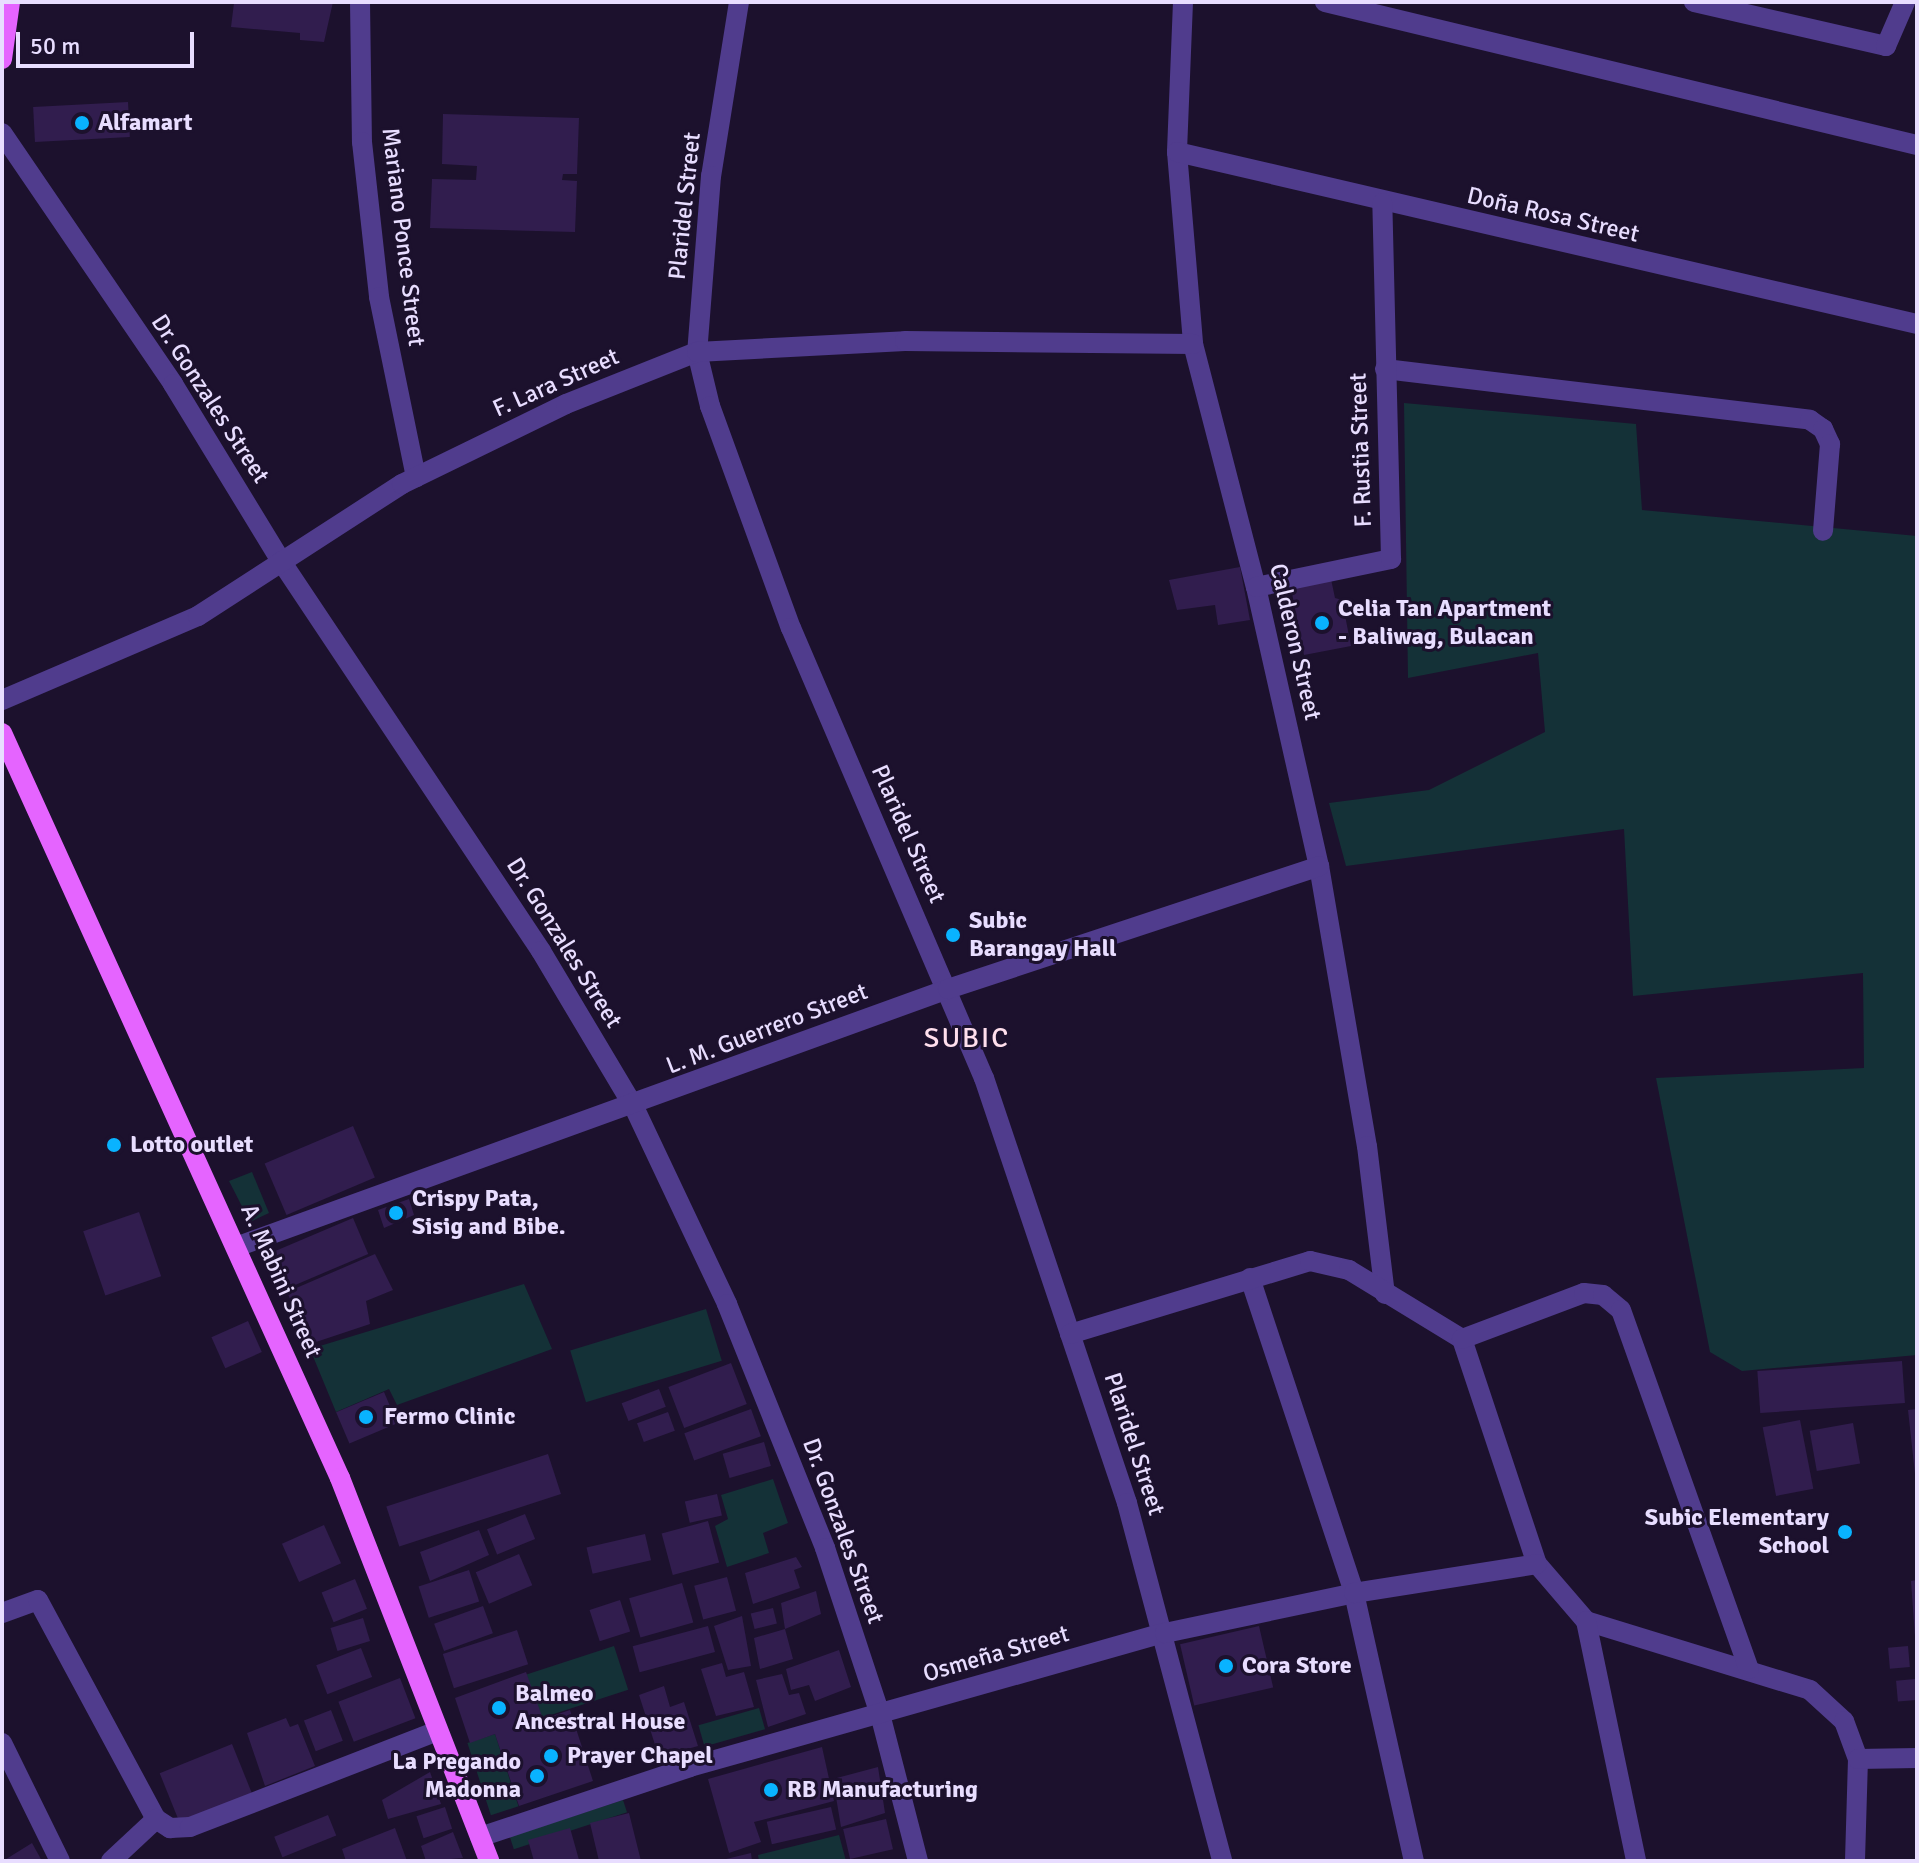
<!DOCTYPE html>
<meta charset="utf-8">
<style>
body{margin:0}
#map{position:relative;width:1919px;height:1863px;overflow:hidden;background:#1c112d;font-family:Signika,sans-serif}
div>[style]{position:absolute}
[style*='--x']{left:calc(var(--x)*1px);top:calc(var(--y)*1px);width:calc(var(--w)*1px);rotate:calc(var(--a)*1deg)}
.green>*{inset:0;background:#143137;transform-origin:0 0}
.building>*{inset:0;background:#311d4e;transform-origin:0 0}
.minor>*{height:20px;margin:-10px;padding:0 10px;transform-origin:10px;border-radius:10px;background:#503c8d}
.primary>*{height:20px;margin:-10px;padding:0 10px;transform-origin:10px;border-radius:10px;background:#e564ff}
.dots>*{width:22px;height:22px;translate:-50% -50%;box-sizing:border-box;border:4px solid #1c112d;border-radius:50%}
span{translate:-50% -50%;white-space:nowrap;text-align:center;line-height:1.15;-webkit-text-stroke:6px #1c112d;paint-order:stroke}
.poi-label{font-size:24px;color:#e8ddff;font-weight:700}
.left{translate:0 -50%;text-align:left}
.right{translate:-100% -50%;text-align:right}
.street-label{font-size:24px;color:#e8ddff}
.quarter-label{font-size:28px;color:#ffdfed;letter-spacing:2px}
.frame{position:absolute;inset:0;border:4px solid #e8ddff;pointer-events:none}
.scale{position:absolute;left:16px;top:32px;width:178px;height:36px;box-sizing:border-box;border:4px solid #e8ddff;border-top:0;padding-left:10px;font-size:24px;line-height:28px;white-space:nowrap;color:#e8ddff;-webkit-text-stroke:6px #1c112d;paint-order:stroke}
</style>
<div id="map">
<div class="green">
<div style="clip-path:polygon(1404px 403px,1636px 424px,1642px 510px,1917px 536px,1917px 1355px,1742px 1371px,1710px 1352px,1656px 1078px,1864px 1068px,1863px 973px,1633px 996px,1624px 829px,1346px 866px,1329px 803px,1429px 790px,1545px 732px,1538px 653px,1408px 678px)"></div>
<div style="clip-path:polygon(252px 1172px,269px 1213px,250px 1222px,229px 1181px)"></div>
<div style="clip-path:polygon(524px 1284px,552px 1349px,397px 1405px,389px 1389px,336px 1412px,310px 1349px)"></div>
<div style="left:706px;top:1309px;width:54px;height:142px;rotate:73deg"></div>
<div style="clip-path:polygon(773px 1479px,788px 1523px,763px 1533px,769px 1553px,727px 1567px,715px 1526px,728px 1519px,721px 1495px)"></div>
<div style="left:614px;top:1646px;width:46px;height:92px;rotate:72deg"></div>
<div style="left:759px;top:1708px;width:22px;height:63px;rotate:74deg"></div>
<div style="left:495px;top:1734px;width:76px;height:29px;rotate:72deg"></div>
<div style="left:623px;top:1800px;width:13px;height:119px;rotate:72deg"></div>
<div style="clip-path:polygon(839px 1835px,846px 1861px,759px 1861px,758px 1855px)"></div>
</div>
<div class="building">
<div style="clip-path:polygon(333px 2px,324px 42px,300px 40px,300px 33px,231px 27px,234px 3px)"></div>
<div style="left:128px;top:102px;width:35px;height:95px;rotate:87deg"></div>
<div style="clip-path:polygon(443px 114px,579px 118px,577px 174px,563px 174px,562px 180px,577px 181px,575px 232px,430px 228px,432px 179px,476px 180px,477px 166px,442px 164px)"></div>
<div style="clip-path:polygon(1240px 567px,1250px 620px,1218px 625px,1215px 605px,1177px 610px,1169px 580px)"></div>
<div style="clip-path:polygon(1331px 579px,1335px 598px,1342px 600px,1351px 646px,1304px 655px,1291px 588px)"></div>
<div style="left:353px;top:1126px;width:56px;height:96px;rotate:67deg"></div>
<div style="clip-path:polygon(409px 1199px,414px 1215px,384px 1228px,378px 1210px)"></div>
<div style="left:139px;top:1212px;width:68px;height:59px;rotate:71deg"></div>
<div style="left:353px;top:1218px;width:39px;height:94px;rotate:67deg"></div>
<div style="clip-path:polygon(375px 1254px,393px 1290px,366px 1301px,370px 1324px,310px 1344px,287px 1292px)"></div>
<div style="left:248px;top:1321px;width:34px;height:40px;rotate:66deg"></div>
<div style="left:1902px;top:1361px;width:42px;height:145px;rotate:86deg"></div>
<div style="left:731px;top:1363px;width:44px;height:67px;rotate:69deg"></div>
<div style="left:659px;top:1389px;width:19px;height:40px;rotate:69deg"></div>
<div style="left:384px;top:1392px;width:34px;height:52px;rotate:67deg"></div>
<div style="left:751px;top:1409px;width:29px;height:71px;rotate:70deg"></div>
<div style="clip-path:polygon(1917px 1409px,1917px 1474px,1915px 1474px,1908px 1410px)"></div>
<div style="left:668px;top:1412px;width:20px;height:33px;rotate:70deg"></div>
<div style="left:1800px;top:1420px;width:70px;height:38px;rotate:79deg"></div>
<div style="left:1853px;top:1423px;width:41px;height:44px;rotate:80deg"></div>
<div style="left:764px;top:1442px;width:25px;height:43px;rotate:74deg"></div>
<div style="left:548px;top:1454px;width:42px;height:170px;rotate:72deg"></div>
<div style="left:717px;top:1494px;width:22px;height:33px;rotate:77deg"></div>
<div style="left:525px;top:1514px;width:27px;height:41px;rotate:68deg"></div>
<div style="left:708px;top:1521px;width:43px;height:48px;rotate:75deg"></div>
<div style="left:324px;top:1525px;width:42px;height:46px;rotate:66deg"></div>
<div style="clip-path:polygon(479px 1530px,489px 1555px,430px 1581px,420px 1552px)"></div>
<div style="left:645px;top:1534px;width:27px;height:60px;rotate:77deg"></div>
<div style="left:519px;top:1554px;width:34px;height:47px;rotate:67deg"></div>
<div style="clip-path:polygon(796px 1557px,802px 1567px,794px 1570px,800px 1588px,753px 1604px,745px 1573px)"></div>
<div style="left:469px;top:1570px;width:33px;height:53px;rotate:72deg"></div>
<div style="left:727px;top:1577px;width:35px;height:34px;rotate:75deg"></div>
<div style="left:355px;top:1579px;width:32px;height:36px;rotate:68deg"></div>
<div style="clip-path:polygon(1917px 1580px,1917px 1636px,1915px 1637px,1911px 1581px)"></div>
<div style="left:682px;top:1583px;width:41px;height:55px;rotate:74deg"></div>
<div style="clip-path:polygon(816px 1591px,821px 1614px,785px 1629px,793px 1659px,760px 1669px,754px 1638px,785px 1629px,781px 1603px)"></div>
<div style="left:620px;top:1600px;width:33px;height:32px;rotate:72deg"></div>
<div style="left:483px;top:1606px;width:29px;height:52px;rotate:70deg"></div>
<div style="left:773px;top:1608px;width:16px;height:23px;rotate:76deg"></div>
<div style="clip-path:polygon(742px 1616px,751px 1666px,728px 1670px,714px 1626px)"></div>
<div style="left:363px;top:1618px;width:24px;height:34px;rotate:73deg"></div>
<div style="left:708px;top:1626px;width:27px;height:78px;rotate:75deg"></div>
<div style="left:1259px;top:1626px;width:63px;height:81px;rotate:77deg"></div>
<div style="left:517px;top:1630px;width:36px;height:78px;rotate:72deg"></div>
<div style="left:1908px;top:1646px;width:21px;height:20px;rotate:85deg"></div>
<div style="left:361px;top:1648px;width:31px;height:48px;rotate:69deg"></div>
<div style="clip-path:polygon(839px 1650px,851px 1687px,815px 1701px,809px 1685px,791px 1690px,786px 1669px)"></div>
<div style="clip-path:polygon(722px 1663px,726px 1677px,744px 1672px,754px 1707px,716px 1716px,701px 1669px)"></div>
<div style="clip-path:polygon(526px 1672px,543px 1719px,570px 1710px,593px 1781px,519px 1806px,495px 1734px,470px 1743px,455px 1698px)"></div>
<div style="clip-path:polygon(782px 1674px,789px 1695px,799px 1693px,806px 1714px,768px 1727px,756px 1680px)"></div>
<div style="left:400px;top:1678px;width:43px;height:66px;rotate:69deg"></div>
<div style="left:1915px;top:1679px;width:21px;height:19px;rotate:85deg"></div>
<div style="clip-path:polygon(664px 1686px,670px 1707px,684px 1702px,698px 1746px,659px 1757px,639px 1695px)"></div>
<div style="left:331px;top:1710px;width:33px;height:29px;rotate:69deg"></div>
<div style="clip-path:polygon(286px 1718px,290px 1727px,298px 1724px,315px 1766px,265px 1786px,247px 1733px)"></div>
<div style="left:232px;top:1744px;width:55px;height:78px;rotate:68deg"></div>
<div style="clip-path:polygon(822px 1747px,834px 1801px,754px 1822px,761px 1842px,729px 1853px,708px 1779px)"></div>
<div style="clip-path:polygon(878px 1767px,885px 1813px,841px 1827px,833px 1779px)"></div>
<div style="clip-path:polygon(430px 1772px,441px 1804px,388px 1819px,382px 1800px)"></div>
<div style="left:445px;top:1807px;width:23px;height:30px;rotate:72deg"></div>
<div style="left:831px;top:1807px;width:23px;height:66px;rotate:77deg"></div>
<div style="clip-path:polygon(629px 1813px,641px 1861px,599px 1861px,590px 1823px)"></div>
<div style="left:328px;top:1815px;width:22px;height:58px;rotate:68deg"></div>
<div style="left:886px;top:1819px;width:31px;height:44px;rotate:77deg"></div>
<div style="clip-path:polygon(395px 1828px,407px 1861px,346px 1861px,342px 1849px)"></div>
<div style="clip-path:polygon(570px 1828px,579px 1860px,534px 1861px,528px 1840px)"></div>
<div style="clip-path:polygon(453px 1832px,463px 1858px,426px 1861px,421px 1846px)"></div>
<div style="clip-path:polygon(32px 1843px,42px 1861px,3px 1861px)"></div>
<div style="clip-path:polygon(751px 1853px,752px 1861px,722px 1861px,722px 1860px)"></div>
</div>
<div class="minor">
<div style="--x:360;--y:2;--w:140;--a:89.2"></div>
<div style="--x:362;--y:142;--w:156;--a:83.7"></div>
<div style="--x:379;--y:297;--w:184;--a:78.4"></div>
<div style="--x:739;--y:2;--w:176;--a:99.1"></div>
<div style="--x:711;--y:176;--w:177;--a:94.5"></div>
<div style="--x:697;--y:352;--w:56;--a:76.5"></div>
<div style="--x:710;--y:406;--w:236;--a:70"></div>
<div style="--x:791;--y:628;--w:490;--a:66.8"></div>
<div style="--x:984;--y:1078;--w:448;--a:71.4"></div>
<div style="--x:1127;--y:1503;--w:370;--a:75.1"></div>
<div style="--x:1183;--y:2;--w:150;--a:92.3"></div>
<div style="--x:1177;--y:152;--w:193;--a:85.2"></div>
<div style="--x:1193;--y:344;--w:251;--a:75.5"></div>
<div style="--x:1256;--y:587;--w:286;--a:77.3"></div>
<div style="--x:1319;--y:866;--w:284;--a:80.3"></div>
<div style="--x:1367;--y:1146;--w:149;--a:83.1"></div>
<div style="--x:1325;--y:2;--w:609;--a:13.58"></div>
<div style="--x:1694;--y:2;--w:197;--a:12.9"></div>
<div style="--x:1886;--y:46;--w:48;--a:-66.6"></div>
<div style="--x:2;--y:133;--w:304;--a:55.7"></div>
<div style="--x:173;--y:384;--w:207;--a:58.6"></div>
<div style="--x:281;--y:561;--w:469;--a:56.3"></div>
<div style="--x:541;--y:951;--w:182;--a:59.2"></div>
<div style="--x:634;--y:1107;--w:218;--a:64.7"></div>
<div style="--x:727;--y:1304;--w:263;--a:68.1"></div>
<div style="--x:825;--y:1548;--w:175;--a:71.7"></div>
<div style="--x:880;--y:1714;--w:152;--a:75.5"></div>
<div style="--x:1177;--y:152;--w:760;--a:13.09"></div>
<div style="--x:1385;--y:369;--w:428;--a:6.8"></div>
<div style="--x:1810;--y:420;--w:16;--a:35"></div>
<div style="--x:1823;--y:429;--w:17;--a:65"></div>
<div style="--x:1830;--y:444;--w:87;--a:94.6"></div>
<div style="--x:1256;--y:587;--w:138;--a:-11.7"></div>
<div style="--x:1391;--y:559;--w:356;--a:-91.4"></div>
<div style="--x:2;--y:700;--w:213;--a:-23.2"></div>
<div style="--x:198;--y:616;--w:243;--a:-32.9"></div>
<div style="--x:402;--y:484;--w:182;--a:-26"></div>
<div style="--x:566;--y:404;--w:141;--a:-21.7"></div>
<div style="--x:697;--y:352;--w:208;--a:-3"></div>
<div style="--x:905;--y:341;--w:288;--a:0.6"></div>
<div style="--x:236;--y:1247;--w:757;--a:-19.92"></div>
<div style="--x:948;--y:989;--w:391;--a:-18.3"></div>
<div style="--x:1250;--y:1278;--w:332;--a:71.7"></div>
<div style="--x:1354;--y:1593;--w:275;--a:77.4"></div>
<div style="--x:1070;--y:1334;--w:251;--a:-16.9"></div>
<div style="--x:1310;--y:1261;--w:40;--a:13"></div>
<div style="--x:1349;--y:1270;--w:132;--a:31.4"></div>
<div style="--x:1462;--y:1339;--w:237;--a:71.6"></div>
<div style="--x:1537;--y:1564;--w:75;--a:49.3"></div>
<div style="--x:1586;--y:1621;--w:234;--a:17.1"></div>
<div style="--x:1810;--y:1690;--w:46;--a:42.4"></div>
<div style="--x:1844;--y:1721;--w:40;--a:69.8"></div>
<div style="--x:1858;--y:1759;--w:102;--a:91.7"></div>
<div style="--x:1462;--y:1339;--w:130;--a:-20.7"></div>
<div style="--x:1584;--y:1293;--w:19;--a:6"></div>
<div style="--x:1603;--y:1295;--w:23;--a:40"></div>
<div style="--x:1621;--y:1310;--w:381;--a:70.4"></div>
<div style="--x:2;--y:1613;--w:38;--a:-20"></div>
<div style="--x:38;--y:1600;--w:249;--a:61.7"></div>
<div style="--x:156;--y:1819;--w:17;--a:33"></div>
<div style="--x:170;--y:1828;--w:20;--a:-3"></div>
<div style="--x:190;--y:1827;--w:265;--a:-21.2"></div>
<div style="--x:1586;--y:1621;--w:245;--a:78.2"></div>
<div style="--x:2;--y:1743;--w:131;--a:63.8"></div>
<div style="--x:1858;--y:1759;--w:59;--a:-1"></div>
<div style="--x:480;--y:1837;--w:221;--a:-18.4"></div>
<div style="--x:690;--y:1767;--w:494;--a:-15.8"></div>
<div style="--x:1165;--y:1633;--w:193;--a:-11.9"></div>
<div style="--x:1354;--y:1593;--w:185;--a:-9"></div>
<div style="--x:111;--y:1861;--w:62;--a:-43"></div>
</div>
<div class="primary">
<div style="--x:2;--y:59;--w:58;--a:-82"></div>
<div style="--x:2;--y:733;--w:818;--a:65.6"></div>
<div style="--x:340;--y:1478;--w:411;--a:68.7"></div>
</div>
<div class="dots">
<div style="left:82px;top:123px;background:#09b3ff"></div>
<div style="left:1322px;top:623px;background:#09b3ff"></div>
<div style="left:953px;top:935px;background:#09b3ff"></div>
<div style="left:114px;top:1145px;background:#09b3ff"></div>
<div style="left:396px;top:1213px;background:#09b3ff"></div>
<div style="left:366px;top:1417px;background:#09b3ff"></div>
<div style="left:1845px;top:1532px;background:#09b3ff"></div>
<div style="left:1226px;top:1666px;background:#09b3ff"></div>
<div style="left:499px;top:1708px;background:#09b3ff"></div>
<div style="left:551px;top:1756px;background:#09b3ff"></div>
<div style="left:537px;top:1776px;background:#09b3ff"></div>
<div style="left:771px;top:1790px;background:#09b3ff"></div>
</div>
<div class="poi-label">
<span class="left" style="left:98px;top:123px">Alfamart</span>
<span class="left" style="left:1338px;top:623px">Celia Tan Apartment<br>- Baliwag, Bulacan</span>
<span class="left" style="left:969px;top:935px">Subic<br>Barangay Hall</span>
<span class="left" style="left:130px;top:1145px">Lotto outlet</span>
<span class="left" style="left:412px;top:1213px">Crispy Pata,<br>Sisig and Bibe.</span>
<span class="left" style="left:384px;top:1417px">Fermo Clinic</span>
<span class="right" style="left:1829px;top:1532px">Subic Elementary<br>School</span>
<span class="left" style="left:1242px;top:1666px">Cora Store</span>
<span class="left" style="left:515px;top:1708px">Balmeo<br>Ancestral House</span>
<span class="left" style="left:567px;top:1756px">Prayer Chapel</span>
<span class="right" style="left:521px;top:1776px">La Pregando<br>Madonna</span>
<span class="left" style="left:787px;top:1790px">RB Manufacturing</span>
</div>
<div class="street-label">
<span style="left:685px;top:206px;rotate:-84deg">Plaridel Street</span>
<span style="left:1553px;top:215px;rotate:13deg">Doña Rosa Street</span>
<span style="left:403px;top:237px;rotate:83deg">Mariano Ponce Street</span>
<span style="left:556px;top:383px;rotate:-24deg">F. Lara Street</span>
<span style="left:210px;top:399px;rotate:57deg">Dr. Gonzales Street</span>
<span style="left:1361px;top:450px;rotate:-92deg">F. Rustia Street</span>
<span style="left:1295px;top:642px;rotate:77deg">Calderon Street</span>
<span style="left:908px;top:834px;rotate:66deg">Plaridel Street</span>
<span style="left:564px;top:943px;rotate:58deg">Dr. Gonzales Street</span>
<span style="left:767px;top:1029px;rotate:-21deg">L. M. Guerrero Street</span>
<span style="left:281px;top:1281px;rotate:66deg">A. Mabini Street</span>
<span style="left:1134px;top:1444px;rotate:72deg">Plaridel Street</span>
<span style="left:843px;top:1531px;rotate:70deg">Dr. Gonzales Street</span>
<span style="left:996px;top:1654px;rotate:-16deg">Osmeña Street</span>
</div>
<div class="quarter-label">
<span style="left:967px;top:1038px">SUBIC</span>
</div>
<div class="frame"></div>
<div class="scale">50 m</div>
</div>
